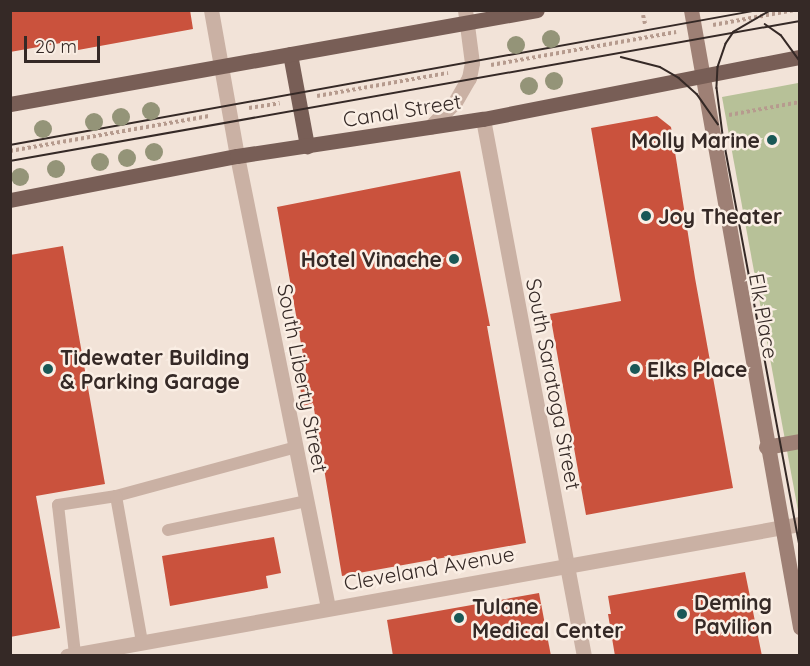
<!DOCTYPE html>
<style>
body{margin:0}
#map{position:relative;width:810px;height:666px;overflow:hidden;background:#f2e3d8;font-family:Quicksand,sans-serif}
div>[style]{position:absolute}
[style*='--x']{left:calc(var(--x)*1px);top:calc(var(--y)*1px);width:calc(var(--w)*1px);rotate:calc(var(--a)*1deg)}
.green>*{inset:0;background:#b7c198}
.building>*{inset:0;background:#ca523d}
.path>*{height:4px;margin-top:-2px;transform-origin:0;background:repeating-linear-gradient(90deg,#b69b8e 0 3px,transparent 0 6px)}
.lane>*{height:12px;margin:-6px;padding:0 6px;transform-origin:6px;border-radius:6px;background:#cab1a4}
.street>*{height:15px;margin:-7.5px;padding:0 7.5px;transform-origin:7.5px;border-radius:7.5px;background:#cab1a4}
.secondary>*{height:15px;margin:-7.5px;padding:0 7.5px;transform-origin:7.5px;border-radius:7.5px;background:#9e8075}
.primary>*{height:15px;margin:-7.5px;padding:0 7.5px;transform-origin:7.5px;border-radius:7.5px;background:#785e56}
.tram>*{height:1.5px;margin:-0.75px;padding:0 0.75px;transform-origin:0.75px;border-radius:0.75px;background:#352926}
.trees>*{width:18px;height:18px;margin:-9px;border-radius:50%;background:#949478}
.dots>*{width:16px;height:16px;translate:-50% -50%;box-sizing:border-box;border:3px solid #faeee4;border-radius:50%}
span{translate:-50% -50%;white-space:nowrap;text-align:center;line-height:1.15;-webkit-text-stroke:5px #faeee4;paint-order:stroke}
.street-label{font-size:21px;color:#352926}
.poi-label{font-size:21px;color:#352926;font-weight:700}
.right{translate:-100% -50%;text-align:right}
.left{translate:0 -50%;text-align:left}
.frame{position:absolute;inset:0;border:12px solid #352926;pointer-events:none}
.scale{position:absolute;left:24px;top:36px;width:76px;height:27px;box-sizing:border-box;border:3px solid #352926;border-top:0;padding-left:8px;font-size:18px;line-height:21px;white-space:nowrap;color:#352926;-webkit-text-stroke:4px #faeee4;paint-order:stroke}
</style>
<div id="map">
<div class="green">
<div style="clip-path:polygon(798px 83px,800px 90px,799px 516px,722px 97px)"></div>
</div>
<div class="building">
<div style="clip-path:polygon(10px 10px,190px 10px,193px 29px,78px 50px,78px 40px,10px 52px)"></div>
<div style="clip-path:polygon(657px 116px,671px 127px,695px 278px,733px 488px,586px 515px,550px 314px,621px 301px,591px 128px)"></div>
<div style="clip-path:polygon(460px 171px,490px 326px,487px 326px,526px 543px,342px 576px,313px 403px,303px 406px,298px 374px,306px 372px,277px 207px)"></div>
<div style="clip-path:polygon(63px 246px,105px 484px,36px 496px,60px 628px,10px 637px,10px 255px)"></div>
<div style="clip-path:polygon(274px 537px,281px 573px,266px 576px,268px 588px,170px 606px,162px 556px)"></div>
<div style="clip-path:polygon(745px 572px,762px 656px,615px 656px,608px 614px,611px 614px,608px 596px)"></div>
<div style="clip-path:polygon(539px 593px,551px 656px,393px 656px,387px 620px)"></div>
</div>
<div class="path">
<div style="--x:643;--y:15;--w:9;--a:77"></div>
<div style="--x:713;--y:25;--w:83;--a:-10.4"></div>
<div style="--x:491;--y:65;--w:188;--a:-10.1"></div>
<div style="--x:317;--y:96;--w:133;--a:-10"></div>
<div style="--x:249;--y:108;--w:31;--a:-9"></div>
<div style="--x:729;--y:115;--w:72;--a:-10.4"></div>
<div style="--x:10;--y:151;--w:202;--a:-10"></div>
</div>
<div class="lane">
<div style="--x:116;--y:496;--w:187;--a:-15.2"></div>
<div style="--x:168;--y:530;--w:142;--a:-11.8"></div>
<div style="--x:75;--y:654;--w:150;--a:-96.5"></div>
<div style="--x:58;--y:505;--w:59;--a:-8.8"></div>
<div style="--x:116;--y:496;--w:148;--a:79.9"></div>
</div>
<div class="street">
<div style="--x:211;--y:10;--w:148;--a:79.9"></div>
<div style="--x:237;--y:156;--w:461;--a:78.6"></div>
<div style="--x:483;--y:119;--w:546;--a:79.35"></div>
<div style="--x:430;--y:127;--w:35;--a:-45"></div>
<div style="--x:455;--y:102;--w:28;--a:-60"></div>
<div style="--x:469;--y:78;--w:15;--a:-79"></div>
<div style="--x:472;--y:63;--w:53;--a:-97.5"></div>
<div style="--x:67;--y:656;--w:745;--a:-10.21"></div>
</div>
<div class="secondary">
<div style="--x:691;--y:10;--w:627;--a:79.98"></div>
<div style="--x:766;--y:447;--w:35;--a:-10"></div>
</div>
<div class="primary">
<div style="--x:290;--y:54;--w:94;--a:79.5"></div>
<div style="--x:10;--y:104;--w:535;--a:-10.11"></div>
<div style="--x:10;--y:200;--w:231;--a:-11"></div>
<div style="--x:237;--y:156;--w:249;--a:-8.6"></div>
<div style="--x:483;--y:119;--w:323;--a:-11.1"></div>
</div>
<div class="tram">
<div style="--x:772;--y:10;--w:44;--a:149.9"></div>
<div style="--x:734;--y:32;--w:14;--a:124"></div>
<div style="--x:726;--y:44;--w:24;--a:109"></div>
<div style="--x:718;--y:67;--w:21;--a:93"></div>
<div style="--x:717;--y:88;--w:47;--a:82.7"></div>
<div style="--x:723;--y:135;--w:417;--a:79.4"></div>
<div style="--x:765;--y:24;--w:19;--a:35"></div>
<div style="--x:781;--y:35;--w:32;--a:54"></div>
<div style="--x:621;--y:57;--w:40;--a:14.4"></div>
<div style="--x:660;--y:67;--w:22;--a:30"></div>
<div style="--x:679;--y:78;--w:24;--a:42"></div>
<div style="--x:697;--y:94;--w:37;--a:55"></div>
<div style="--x:10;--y:145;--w:761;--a:-10.22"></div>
<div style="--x:10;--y:161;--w:802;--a:-10.05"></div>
</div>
<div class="trees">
<div style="left:551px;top:39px"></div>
<div style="left:516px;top:45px"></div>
<div style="left:554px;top:81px"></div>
<div style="left:529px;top:86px"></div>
<div style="left:151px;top:111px"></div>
<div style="left:121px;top:117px"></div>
<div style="left:94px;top:122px"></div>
<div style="left:43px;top:129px"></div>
<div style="left:154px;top:152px"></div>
<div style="left:127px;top:158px"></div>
<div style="left:100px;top:162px"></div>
<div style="left:56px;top:169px"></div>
<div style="left:20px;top:177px"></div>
</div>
<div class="dots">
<div style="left:772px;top:140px;background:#1a5856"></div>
<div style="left:646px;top:216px;background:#1a5856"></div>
<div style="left:454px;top:259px;background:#1a5856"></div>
<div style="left:48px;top:369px;background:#1a5856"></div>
<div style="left:635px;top:369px;background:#1a5856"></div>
<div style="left:682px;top:614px;background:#1a5856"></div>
<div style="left:459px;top:618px;background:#1a5856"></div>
</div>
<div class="street-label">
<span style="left:402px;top:110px;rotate:-9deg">Canal Street</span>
<span style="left:764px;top:316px;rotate:80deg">Elk Place</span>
<span style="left:303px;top:378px;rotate:79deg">South Liberty Street</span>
<span style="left:554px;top:384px;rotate:79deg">South Saratoga Street</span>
<span style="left:429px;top:568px;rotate:-10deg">Cleveland Avenue</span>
</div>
<div class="poi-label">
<span class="right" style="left:760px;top:140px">Molly Marine</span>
<span class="left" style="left:658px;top:216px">Joy Theater</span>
<span class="right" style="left:442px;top:259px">Hotel Vinache</span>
<span class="left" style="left:60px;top:369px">Tidewater Building<br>&amp; Parking Garage</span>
<span class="left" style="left:647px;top:369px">Elks Place</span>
<span class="left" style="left:694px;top:614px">Deming<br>Pavilion</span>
<span class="left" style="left:472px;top:618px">Tulane<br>Medical Center</span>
</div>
<div class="frame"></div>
<div class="scale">20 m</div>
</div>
